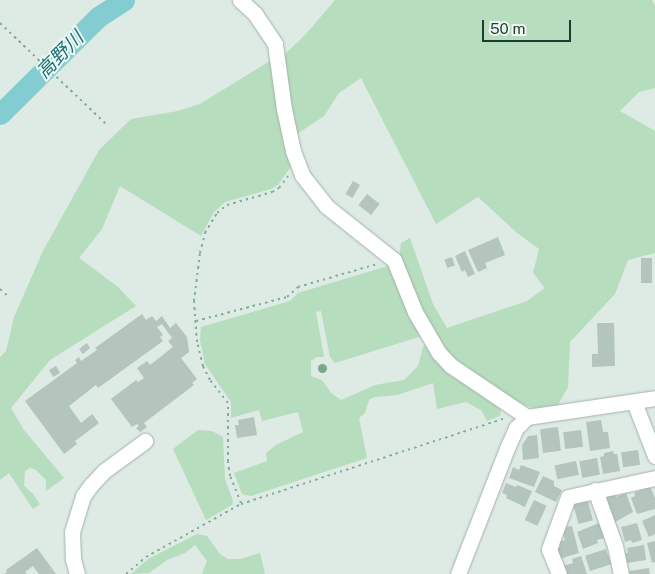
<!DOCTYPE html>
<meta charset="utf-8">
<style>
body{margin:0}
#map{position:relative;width:655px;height:574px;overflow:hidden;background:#deeae4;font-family:"Public Sans","Noto Sans JP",sans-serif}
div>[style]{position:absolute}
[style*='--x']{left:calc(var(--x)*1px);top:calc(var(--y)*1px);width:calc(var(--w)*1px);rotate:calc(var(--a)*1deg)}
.green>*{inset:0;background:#b6ddbd}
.river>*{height:21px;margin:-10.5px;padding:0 10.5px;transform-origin:10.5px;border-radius:10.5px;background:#83cdd2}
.building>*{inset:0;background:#b3c5bc;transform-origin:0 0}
.path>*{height:2px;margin-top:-1px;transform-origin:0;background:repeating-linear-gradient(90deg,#7daf9b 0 2.5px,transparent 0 6.5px)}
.roads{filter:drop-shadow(0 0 1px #a1b2aa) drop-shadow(0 0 1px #a1b2aa)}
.minor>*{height:15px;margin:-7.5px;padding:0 7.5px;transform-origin:7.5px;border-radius:7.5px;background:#fff}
.trees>*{width:9px;height:9px;margin:-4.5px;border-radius:50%;background:#7aa889}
span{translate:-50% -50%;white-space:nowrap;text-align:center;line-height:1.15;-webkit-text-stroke:4px #eef7f2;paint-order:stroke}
.water-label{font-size:19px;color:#187077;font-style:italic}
.scale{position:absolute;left:482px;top:20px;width:89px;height:22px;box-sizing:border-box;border:2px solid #1f3a30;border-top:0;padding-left:6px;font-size:15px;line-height:18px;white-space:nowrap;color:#1f3a30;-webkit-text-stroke:4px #eef7f2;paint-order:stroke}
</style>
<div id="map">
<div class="green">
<div style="clip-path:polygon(335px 0,652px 0,655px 6px,655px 88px,639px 92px,620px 111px,655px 131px,655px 253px,628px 260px,615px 294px,570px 342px,568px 387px,558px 405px,533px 408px,517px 402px,453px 361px,433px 336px,399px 259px,401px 243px,410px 238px,433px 304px,447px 328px,527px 301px,545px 288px,533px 273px,539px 249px,516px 232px,478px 197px,436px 224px,361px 78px,339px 93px,324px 116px,294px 136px,282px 57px,306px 34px)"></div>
<div style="clip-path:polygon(273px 59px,292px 165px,278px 185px,271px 189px,225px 202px,214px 212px,201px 236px,120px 186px,102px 229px,79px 258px,117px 286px,136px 306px,50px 360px,11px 408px,24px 430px,64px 478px,46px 491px,46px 480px,36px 470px,30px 468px,25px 471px,24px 486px,33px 494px,40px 504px,33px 509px,9px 473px,0 480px,0 357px,6px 351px,14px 317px,43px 251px,99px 150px,131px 119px,178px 111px,200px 104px)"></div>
<div style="clip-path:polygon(391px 265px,422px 336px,335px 363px,330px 357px,321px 311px,316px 312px,324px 357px,317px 357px,311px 361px,311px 376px,322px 380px,331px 393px,341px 400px,375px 385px,404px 380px,418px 366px,423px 347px,427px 345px,448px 371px,501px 409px,500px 416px,487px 421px,481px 410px,466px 402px,437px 409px,433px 383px,398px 395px,374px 397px,369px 400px,365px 413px,359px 418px,367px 458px,251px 496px,242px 494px,234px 473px,267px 461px,266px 453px,276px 445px,303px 432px,298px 412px,262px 421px,259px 410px,231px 418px,231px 402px,205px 364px,200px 340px,201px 327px,290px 301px,298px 293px)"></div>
<div style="clip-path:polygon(198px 430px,212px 431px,223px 437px,225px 479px,233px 501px,232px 505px,206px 520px,173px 449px)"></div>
<div style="clip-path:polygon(197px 534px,207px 536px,220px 554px,228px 559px,240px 559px,260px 553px,265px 574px,202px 574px,207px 561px,195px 545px,185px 553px,167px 560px,149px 573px,131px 574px,148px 559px)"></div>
</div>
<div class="river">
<div style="--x:0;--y:114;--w:138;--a:-44.7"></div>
<div style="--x:98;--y:17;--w:31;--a:-33"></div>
</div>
<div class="building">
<div style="left:353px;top:181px;width:8px;height:15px;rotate:30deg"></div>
<div style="left:367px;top:194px;width:16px;height:14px;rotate:38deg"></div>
<div style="clip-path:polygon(498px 237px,505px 255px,485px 263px,487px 268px,478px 272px,468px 250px)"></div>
<div style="clip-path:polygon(465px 251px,475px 274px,468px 277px,465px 270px,462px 272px,455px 256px)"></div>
<div style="left:452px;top:257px;width:9px;height:8px;rotate:72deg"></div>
<div style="left:641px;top:258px;width:11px;height:25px"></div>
<div style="clip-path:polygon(142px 314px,146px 320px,152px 316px,156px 321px,162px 316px,170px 328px,176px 323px,187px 337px,189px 352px,181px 358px,197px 379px,192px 383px,194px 385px,144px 423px,147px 427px,140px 432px,136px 428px,139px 426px,137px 424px,132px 427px,111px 399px,136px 380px,138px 382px,144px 378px,137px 368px,147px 361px,150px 365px,173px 347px,168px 341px,172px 338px,162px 324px,157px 327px,163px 335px,160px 337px,163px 341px,98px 388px,96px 385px,69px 406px,81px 423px,92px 414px,99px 423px,75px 441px,77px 444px,64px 454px,25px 401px,77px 363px,75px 360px,79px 357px,81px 361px,97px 350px,95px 348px)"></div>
<div style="clip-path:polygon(597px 323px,614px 323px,615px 366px,592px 367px,592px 354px,598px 354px)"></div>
<div style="clip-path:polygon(87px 343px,90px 348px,83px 354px,79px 349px)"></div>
<div style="left:56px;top:366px;width:8px;height:8px;rotate:60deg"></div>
<div style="clip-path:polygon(254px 417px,257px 435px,237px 438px,235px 425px,239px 425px,238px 420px)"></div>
<div style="clip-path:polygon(601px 420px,603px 432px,608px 432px,610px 448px,590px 451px,586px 422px)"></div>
<div style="left:558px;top:427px;width:24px;height:18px;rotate:83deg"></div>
<div style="left:581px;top:430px;width:17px;height:18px;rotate:83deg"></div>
<div style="clip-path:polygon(537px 435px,539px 458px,523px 460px,522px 445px,528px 436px)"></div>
<div style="left:638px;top:450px;width:15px;height:17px;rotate:82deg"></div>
<div style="clip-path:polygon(613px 451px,614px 454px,617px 454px,620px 471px,603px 474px,600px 457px,604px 456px,604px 453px)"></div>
<div style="left:597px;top:458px;width:17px;height:18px;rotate:80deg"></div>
<div style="left:576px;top:461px;width:14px;height:22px;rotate:78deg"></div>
<div style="clip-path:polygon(521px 465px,540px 472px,534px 487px,509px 478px,513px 467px,519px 470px)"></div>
<div style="clip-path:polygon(543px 476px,554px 481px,554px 486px,562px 490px,556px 502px,535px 492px)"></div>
<div style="clip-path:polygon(506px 483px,516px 487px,517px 485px,532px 491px,525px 507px,506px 498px,507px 495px,502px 493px)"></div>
<div style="clip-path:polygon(650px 486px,655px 498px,655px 509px,637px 514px,631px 498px,635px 496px,634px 493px)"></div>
<div style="clip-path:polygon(614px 493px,616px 497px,626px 493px,633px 512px,615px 522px,606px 497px)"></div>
<div style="left:587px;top:498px;width:23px;height:15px;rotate:75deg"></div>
<div style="left:534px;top:500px;width:14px;height:22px;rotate:25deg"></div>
<div style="clip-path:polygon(655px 515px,655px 534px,649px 537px,642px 521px)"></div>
<div style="clip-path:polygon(599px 523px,605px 538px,597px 540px,598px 543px,583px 549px,577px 532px)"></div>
<div style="clip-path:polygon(637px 523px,642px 540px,632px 543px,631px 540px,625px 542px,621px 527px)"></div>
<div style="clip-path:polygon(572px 526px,579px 553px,559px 559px,557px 548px,560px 547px,559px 542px,565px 540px,563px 533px,566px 527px)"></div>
<div style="clip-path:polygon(655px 541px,655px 562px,652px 563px,647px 543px)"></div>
<div style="clip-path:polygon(644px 545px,646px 560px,627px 563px,625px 553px,628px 553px,627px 548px)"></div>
<div style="clip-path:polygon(37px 548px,56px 574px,39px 574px,33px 566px,25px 572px,27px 574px,4px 574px,7px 572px,6px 570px)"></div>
<div style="left:606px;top:549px;width:16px;height:22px;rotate:72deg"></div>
<div style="clip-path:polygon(581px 556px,587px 574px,566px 574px,563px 566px,573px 563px,572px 559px)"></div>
<div style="clip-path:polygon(649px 568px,650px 574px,630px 574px,629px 571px)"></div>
</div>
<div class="path">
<div style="--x:0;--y:23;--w:146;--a:43.6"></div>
<div style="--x:0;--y:289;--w:13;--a:42"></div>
<div style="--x:196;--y:321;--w:94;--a:-14.8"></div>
<div style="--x:287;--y:297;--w:15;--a:-42"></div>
<div style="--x:298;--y:287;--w:82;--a:-16.2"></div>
<div style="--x:241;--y:503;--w:29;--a:-112"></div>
<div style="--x:230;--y:476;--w:15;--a:-98"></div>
<div style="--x:228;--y:461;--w:58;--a:-90"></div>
<div style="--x:228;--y:403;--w:29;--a:-128"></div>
<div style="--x:210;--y:380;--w:16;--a:-117"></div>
<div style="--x:203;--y:366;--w:25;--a:-104"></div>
<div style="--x:197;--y:342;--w:41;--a:-94.2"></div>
<div style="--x:194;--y:301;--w:48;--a:-82.9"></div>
<div style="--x:200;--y:253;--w:21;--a:-76"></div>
<div style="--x:205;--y:233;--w:23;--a:-59"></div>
<div style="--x:217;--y:213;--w:13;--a:-39"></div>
<div style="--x:227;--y:205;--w:47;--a:-16.1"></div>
<div style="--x:272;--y:192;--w:8;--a:-30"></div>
<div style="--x:279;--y:188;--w:15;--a:-53"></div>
<div style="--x:126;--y:574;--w:26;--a:-40"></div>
<div style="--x:146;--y:557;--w:109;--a:-29.2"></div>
<div style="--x:241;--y:504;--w:278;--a:-18"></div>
</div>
<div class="roads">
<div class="minor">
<div style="--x:240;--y:0;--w:21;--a:43"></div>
<div style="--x:255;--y:14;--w:36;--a:56"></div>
<div style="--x:275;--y:44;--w:66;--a:82.1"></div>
<div style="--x:284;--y:109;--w:43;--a:77.9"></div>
<div style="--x:293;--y:151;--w:26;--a:69"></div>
<div style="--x:302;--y:175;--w:39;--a:52"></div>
<div style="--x:326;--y:206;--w:87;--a:38.5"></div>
<div style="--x:394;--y:260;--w:56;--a:68"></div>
<div style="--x:415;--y:312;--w:48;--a:59.7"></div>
<div style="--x:439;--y:353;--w:16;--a:47"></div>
<div style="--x:450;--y:365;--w:93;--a:34"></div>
<div style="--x:634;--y:402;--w:58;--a:68.7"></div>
<div style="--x:595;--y:490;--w:59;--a:70.3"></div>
<div style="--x:615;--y:546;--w:29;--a:78"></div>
<div style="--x:77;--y:574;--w:16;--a:-105"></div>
<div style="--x:73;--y:559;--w:27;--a:-92"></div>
<div style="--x:72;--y:532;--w:38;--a:-73"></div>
<div style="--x:83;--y:496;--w:14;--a:-54"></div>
<div style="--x:91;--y:485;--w:19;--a:-47"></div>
<div style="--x:104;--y:471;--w:51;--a:-36.2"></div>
<div style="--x:458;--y:574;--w:137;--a:-68.7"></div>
<div style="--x:508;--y:446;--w:20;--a:-66"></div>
<div style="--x:516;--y:428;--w:16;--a:-45"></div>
<div style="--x:527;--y:417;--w:129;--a:-8.4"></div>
<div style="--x:559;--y:574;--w:27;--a:-112"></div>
<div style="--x:549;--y:549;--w:55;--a:-69.9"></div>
<div style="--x:568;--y:497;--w:89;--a:-12.3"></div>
</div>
</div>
<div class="trees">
<div style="left:322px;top:368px"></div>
</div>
<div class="water-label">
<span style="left:60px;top:55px;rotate:-45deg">高野川</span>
</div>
<div class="scale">50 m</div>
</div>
